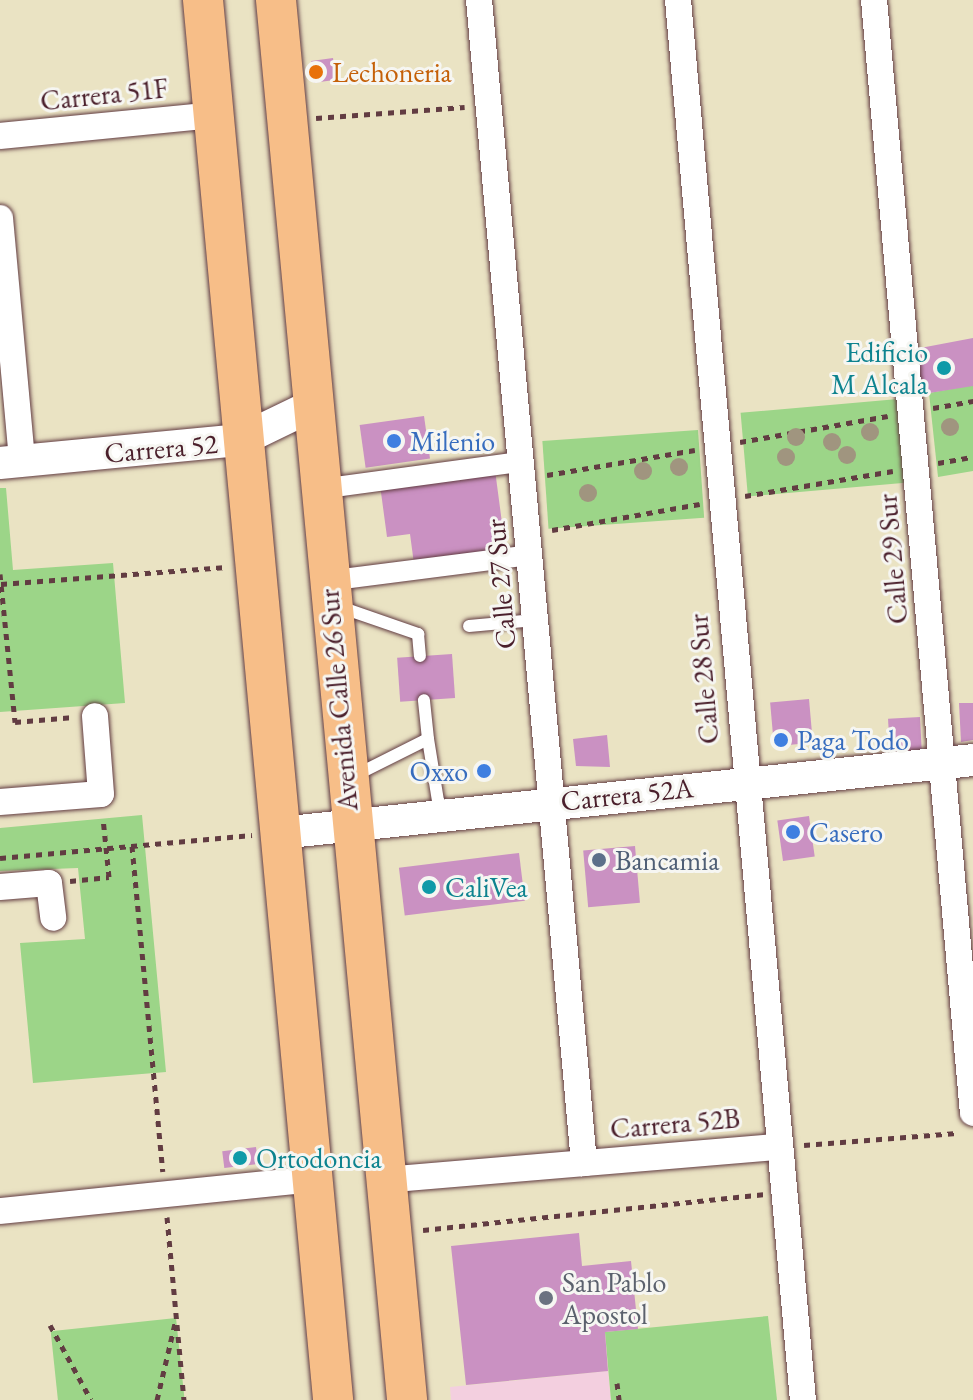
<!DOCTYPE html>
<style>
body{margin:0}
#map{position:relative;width:973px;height:1400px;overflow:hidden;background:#eae3c3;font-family:"EB Garamond",serif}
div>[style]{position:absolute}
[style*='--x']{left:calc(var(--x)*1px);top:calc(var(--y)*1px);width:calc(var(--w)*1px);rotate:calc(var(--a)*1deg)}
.built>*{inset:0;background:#f3cfdf}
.green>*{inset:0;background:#9cd588;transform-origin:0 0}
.building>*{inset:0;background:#ca91c2;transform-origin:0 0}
.path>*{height:5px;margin-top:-2.5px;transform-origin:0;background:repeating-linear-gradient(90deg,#623c42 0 6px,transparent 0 12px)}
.roads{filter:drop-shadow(0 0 2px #623c42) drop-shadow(0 0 2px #623c42)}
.service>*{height:12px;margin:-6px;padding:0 6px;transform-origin:6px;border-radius:6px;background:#fff}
.pedestrian>*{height:20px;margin:-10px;padding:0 10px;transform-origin:10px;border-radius:10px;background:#fff}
.minor>*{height:26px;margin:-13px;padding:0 13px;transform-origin:13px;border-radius:13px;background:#fff}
.tertiary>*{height:32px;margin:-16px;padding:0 16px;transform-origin:16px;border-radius:16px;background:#fff}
.primary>*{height:40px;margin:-20px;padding:0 20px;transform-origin:20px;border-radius:20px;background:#f7be88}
.trees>*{width:18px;height:18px;margin:-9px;border-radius:50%;background:#a0957f}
.dots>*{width:22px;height:22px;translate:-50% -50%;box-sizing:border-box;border:4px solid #f6f6f2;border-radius:50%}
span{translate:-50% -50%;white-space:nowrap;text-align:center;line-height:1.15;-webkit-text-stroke:6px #f6f6f2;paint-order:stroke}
.food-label{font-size:28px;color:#c56008}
.left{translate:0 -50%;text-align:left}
.street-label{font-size:28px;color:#4a1f2b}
.culture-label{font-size:28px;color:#0d838f}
.right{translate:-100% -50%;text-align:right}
.shop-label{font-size:28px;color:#366cbe}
.service-label{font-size:28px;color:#4e5e75}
.worship-label{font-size:28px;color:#5b616d}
</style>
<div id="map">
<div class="built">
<div style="clip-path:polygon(608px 1371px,611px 1400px,451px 1400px,450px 1387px)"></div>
</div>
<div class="green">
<div style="clip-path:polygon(973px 385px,973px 471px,938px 477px,929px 393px)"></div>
<div style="left:898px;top:399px;width:84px;height:158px;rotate:85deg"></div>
<div style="left:698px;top:430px;width:88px;height:156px;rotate:86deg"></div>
<div style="clip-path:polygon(0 488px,6px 488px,13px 570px,113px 563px,125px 703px,0 712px)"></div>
<div style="clip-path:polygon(142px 815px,166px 1072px,33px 1083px,20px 943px,85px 939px,78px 868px,0 871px,0 828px)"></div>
<div style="clip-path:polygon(768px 1316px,777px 1400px,611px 1400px,605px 1332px)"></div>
<div style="left:176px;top:1318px;width:82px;height:126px;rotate:84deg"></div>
</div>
<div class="building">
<div style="left:333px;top:58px;width:22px;height:22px;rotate:82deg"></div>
<div style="clip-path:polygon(973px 338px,973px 386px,917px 395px,915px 349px)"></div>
<div style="left:424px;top:416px;width:43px;height:65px;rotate:82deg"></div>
<div style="clip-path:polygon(495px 470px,506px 553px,414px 564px,410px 534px,387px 537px,380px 485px)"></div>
<div style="left:452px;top:654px;width:44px;height:55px;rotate:86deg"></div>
<div style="left:809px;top:699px;width:44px;height:39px;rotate:85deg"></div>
<div style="clip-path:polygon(959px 703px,973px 703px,973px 740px,961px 742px)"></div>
<div style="left:920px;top:717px;width:33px;height:32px;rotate:87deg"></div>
<div style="clip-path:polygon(607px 735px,610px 767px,576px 766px,573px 739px)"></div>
<div style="left:809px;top:816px;width:41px;height:32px;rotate:82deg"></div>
<div style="left:635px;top:846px;width:57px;height:52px;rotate:85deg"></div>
<div style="left:519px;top:853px;width:48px;height:121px;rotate:83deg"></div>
<div style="left:256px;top:1147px;width:17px;height:34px;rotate:83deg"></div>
<div style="clip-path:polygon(579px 1233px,582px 1266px,631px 1261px,638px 1329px,605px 1332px,608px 1371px,466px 1385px,451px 1246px)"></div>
</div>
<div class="path">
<div style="--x:316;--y:118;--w:149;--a:-4.2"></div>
<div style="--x:933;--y:408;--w:41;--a:-9.9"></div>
<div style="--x:740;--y:442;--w:150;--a:-10"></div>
<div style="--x:938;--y:463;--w:36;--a:-10"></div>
<div style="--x:547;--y:475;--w:150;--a:-9.6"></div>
<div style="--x:745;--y:496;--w:150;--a:-9.6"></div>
<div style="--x:552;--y:530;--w:150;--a:-10"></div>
<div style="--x:0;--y:574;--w:149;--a:84.2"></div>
<div style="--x:15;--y:722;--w:59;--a:-4.8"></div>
<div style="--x:1;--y:584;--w:226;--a:-4.3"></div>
<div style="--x:132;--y:846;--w:327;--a:84.6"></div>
<div style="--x:0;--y:858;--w:253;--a:-5.2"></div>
<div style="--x:70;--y:881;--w:39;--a:-6"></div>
<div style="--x:109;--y:877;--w:59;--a:-95.8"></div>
<div style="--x:804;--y:1145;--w:153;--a:-4.5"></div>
<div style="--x:167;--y:1217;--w:184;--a:84.7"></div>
<div style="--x:423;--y:1230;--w:342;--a:-6"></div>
<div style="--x:50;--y:1325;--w:85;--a:61.3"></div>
<div style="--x:617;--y:1383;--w:17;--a:83"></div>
<div style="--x:157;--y:1400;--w:79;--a:-76.8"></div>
</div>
<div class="roads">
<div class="service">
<div style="--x:340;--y:607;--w:83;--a:19.1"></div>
<div style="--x:418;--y:634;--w:22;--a:85"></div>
<div style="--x:469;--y:626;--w:66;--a:-5.2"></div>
<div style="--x:428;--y:739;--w:63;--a:80.8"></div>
<div style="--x:438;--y:801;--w:12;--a:48"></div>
<div style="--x:356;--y:775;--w:80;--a:-26.6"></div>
<div style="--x:428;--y:739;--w:39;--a:-96"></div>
</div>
<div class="pedestrian">
<div style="--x:320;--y:489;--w:203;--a:-7.7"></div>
<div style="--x:327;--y:581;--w:204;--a:-7.3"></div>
</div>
<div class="minor">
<div style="--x:479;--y:0;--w:1168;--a:84.84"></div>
<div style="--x:678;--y:0;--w:1406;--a:84.9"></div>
<div style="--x:874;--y:0;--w:1117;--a:84.92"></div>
<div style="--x:0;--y:136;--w:214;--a:-5.6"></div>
<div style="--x:0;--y:218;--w:244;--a:84.8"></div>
<div style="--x:0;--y:802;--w:101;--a:-4.5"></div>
<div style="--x:101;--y:794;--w:78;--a:-94.4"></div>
<div style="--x:0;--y:887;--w:49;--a:-4.7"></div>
<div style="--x:49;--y:883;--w:35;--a:83"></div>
<div style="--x:383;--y:1180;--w:393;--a:-4.8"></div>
<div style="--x:0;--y:1211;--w:317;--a:-5.8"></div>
</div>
<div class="tertiary">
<div style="--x:0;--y:463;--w:242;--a:-5.5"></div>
<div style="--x:241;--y:440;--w:80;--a:-25.9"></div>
<div style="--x:280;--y:833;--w:697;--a:-6.01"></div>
</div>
<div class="primary">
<div style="--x:203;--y:0;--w:1406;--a:84.69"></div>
<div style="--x:276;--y:0;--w:1406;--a:84.65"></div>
</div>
</div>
<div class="trees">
<div style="left:950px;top:427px"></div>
<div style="left:870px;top:432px"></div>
<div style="left:796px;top:437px"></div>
<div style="left:832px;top:442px"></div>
<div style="left:847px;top:455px"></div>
<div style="left:786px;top:457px"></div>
<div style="left:679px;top:467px"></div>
<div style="left:643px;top:471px"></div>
<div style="left:588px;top:493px"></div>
</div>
<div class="dots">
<div style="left:316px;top:72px;background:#e8710a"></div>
<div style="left:944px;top:368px;background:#0f9aa8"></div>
<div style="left:394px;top:441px;background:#3f7fe0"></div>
<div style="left:781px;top:740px;background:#3f7fe0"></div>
<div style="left:484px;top:771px;background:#3f7fe0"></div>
<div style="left:793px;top:832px;background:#3f7fe0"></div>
<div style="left:599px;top:860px;background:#5c6f8a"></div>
<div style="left:429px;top:887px;background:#0f9aa8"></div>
<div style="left:240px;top:1158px;background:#0f9aa8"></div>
<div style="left:546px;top:1298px;background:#6b7280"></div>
</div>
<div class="food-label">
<span class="left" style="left:332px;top:72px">Lechoneria</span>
</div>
<div class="street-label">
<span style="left:104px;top:94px;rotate:-6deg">Carrera 51F</span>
<span style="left:161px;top:448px;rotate:-5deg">Carrera 52</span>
<span style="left:892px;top:559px;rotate:-95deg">Calle 29 Sur</span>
<span style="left:500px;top:584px;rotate:-95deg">Calle 27 Sur</span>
<span style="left:703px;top:679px;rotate:-95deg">Calle 28 Sur</span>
<span style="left:338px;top:700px;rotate:-95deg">Avenida Calle 26 Sur</span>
<span style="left:627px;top:794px;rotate:-6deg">Carrera 52A</span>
<span style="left:675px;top:1123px;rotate:-5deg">Carrera 52B</span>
</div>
<div class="culture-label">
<span class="right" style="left:928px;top:368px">Edificio<br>M Alcala</span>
<span class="left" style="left:445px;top:887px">CaliVea</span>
<span class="left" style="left:256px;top:1158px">Ortodoncia</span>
</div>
<div class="shop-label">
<span class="left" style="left:410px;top:441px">Milenio</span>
<span class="left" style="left:797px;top:740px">Paga Todo</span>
<span class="right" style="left:468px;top:771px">Oxxo</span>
<span class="left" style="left:809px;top:832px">Casero</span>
</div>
<div class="service-label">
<span class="left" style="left:615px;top:860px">Bancamia</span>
</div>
<div class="worship-label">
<span class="left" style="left:562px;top:1298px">San Pablo<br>Apostol</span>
</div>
</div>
